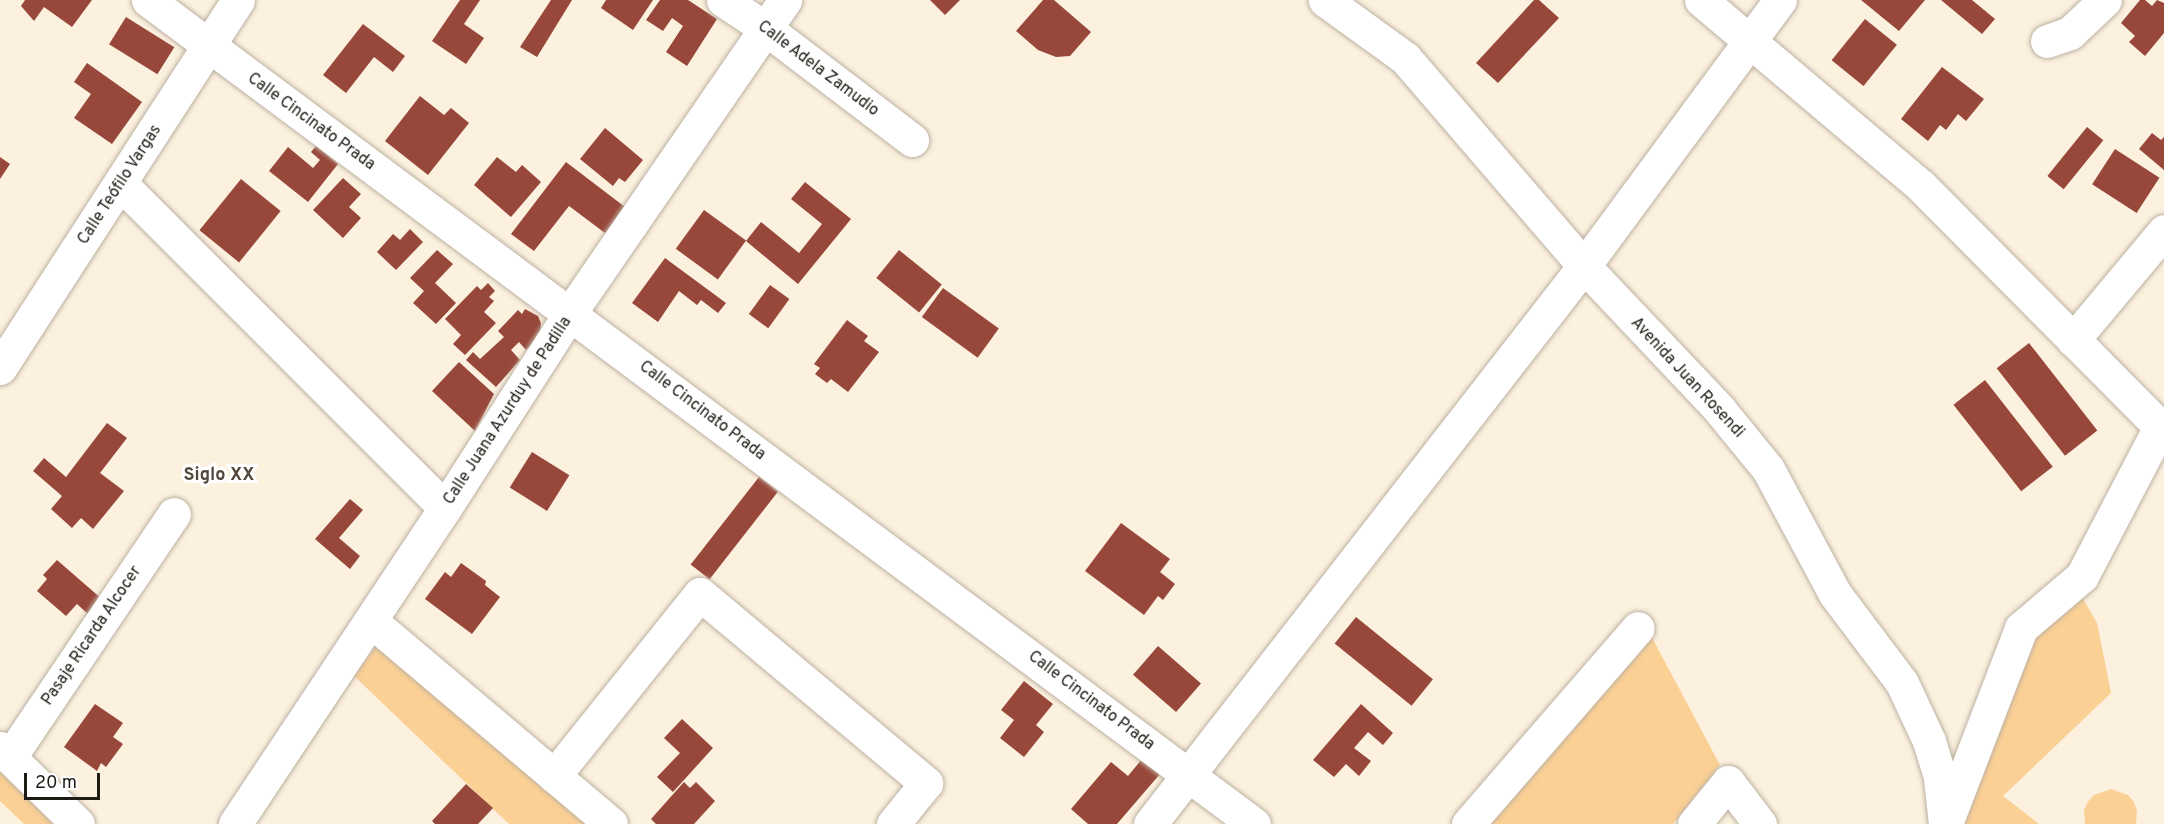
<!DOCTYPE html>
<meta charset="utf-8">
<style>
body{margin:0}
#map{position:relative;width:2164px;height:824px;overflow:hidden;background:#fcf0df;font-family:Overpass,sans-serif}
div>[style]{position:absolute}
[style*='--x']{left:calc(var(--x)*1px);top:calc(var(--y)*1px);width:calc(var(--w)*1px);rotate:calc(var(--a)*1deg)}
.green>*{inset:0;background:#fbd094}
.building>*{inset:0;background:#98483b;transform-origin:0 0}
.roads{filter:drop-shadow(0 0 2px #bdb1a2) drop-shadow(0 0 2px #bdb1a2)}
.minor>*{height:33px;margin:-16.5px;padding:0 16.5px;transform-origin:16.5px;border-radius:16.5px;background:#fff}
.major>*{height:33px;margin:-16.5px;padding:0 16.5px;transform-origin:16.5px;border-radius:16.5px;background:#fff}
span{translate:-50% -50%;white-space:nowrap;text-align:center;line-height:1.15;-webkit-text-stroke:6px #fff;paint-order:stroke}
.street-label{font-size:16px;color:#1e1a14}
.neighbourhood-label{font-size:18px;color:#51473a;font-weight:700}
.scale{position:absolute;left:24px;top:773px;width:76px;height:27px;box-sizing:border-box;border:3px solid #1e1a14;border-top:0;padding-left:8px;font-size:18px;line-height:21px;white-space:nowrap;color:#1e1a14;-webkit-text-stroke:4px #fff;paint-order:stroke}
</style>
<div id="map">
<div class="green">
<div style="clip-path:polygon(2082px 597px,2097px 623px,2111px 693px,2003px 796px,2039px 824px,1963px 824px,2002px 661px)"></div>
<div style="clip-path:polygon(1650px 634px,1720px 765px,1673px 824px,1489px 824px)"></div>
<div style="clip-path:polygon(377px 645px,598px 824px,509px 824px,354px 676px)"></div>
<div style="clip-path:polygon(0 771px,53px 824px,24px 824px,0 801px)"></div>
<div style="clip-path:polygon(2111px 789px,2128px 795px,2134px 802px,2137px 811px,2136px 824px,2085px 824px,2084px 810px,2088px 802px,2094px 795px)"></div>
</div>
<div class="building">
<div style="clip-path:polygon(25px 0,92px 0,72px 27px,44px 7px,34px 21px,21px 6px)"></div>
<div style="clip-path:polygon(460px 0,480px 0,464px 24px,484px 38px,466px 64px,432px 41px)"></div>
<div style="clip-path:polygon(551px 0,572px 0,537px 57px,520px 47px)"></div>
<div style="clip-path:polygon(606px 0,653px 0,633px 30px,601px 8px)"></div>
<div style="clip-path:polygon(660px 0,688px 0,717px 19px,687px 66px,666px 52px,683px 26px,672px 18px,663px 31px,646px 20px)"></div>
<div style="clip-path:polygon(930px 0,960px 0,945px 15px)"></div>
<div style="clip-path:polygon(1043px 0,1054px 0,1091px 32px,1070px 56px,1056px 57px,1038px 50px,1016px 31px)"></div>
<div style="clip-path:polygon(1534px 0,1539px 0,1559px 18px,1498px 83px,1476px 63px)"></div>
<div style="clip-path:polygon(1861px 0,1925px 0,1899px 31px)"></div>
<div style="clip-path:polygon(1941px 0,1972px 0,1995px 19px,1982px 34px)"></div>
<div style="clip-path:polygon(2140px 0,2145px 0,2152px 6px,2157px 0,2164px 3px,2164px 33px,2145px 56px,2129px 42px,2135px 36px,2121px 23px)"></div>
<div style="left:126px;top:17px;width:57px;height:32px;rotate:32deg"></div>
<div style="left:1865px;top:19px;width:41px;height:53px;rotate:39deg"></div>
<div style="clip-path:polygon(363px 24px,405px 56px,393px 72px,374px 57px,346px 93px,323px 75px)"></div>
<div style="clip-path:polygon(87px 63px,142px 102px,112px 144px,74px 118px,91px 94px,74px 82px)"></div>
<div style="clip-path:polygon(1942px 67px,1984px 99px,1966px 121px,1958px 114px,1946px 130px,1940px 125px,1928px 141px,1901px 119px)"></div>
<div style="clip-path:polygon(420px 96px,444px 115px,451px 108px,469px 123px,428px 175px,385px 141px)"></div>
<div style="left:2087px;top:127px;width:21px;height:63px;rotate:39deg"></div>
<div style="clip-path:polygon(605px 128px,643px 160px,625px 182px,619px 178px,613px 186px,580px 159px)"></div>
<div style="clip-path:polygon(2152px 133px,2161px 140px,2164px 137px,2164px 170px,2139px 149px)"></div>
<div style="clip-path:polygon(316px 146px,338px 164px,308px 202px,269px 171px,288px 147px,313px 168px,320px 160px,311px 152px)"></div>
<div style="left:2115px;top:149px;width:53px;height:42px;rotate:33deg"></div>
<div style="clip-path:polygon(0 157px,10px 164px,0 179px)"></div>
<div style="clip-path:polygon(497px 157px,516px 172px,522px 165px,541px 182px,511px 217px,474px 185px)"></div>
<div style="clip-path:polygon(566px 162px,625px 207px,605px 233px,569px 206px,534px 251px,511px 234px)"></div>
<div style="clip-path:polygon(343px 178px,361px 194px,349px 207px,361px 218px,343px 238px,313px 210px)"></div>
<div style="left:241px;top:179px;width:51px;height:66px;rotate:39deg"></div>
<div style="clip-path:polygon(805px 182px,851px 219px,798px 284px,746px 241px,761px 222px,799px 253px,822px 224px,791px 199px)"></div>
<div style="left:704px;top:210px;width:52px;height:48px;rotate:36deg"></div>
<div style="clip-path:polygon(410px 229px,423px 242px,396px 270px,377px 252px,393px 234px,400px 240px)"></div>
<div style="clip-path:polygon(437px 250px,453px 264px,435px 283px,456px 303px,436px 324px,413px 303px,424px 291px,410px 278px)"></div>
<div style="left:899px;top:250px;width:55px;height:36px;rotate:39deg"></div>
<div style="clip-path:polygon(665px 258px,726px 303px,718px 313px,701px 300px,697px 305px,679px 291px,658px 322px,632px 303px)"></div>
<div style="clip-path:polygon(488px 283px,495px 291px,489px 297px,494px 301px,484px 312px,496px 323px,465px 355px,453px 344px,461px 335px,445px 319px,477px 286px,481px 290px)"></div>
<div style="left:770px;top:285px;width:24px;height:36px;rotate:36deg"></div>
<div style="left:943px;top:288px;width:69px;height:36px;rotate:36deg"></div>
<div style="clip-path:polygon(525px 309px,538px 316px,541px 323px,540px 335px,526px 350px,519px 342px,511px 350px,520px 360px,496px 387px,466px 360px,473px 352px,480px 359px,504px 337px,498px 331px,518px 310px,522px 314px)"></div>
<div style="clip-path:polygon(847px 320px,868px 336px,864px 341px,879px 352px,848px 392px,831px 379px,827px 383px,815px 374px,820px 368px,814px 364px)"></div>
<div style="left:2029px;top:343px;width:111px;height:41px;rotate:52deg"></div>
<div style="clip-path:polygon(459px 362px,494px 394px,475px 431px,432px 391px)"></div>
<div style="left:1985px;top:380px;width:110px;height:40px;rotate:52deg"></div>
<div style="clip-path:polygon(107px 423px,127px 438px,100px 473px,124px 491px,93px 529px,81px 518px,72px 528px,51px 509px,62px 496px,33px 471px,44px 458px,66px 477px)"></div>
<div style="left:532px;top:452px;width:44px;height:42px;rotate:32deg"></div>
<div style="left:759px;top:477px;width:24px;height:111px;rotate:38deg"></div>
<div style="clip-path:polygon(350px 499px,363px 510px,339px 538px,360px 556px,350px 569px,315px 539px)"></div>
<div style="clip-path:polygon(1121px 523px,1170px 559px,1160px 572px,1175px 584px,1163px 600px,1158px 596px,1144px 615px,1085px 571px)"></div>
<div style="clip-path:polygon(57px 560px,103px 600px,89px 615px,77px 604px,66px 616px,37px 591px,47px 579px,43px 575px)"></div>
<div style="clip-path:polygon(461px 563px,486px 581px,485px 585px,500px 597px,472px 634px,425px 599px,445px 572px,451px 577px)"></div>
<div style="left:1356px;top:617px;width:99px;height:34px;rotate:39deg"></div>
<div style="left:1158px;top:646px;width:57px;height:38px;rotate:41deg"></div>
<div style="clip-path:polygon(1024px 681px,1053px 704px,1036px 725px,1044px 732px,1024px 757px,1000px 738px,1014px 720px,1001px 710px)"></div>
<div style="clip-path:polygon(95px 704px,123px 723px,113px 737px,123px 744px,106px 767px,101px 763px,97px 771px,64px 747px)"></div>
<div style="clip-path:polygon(1361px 704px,1393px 733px,1383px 745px,1368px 732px,1354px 748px,1371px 761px,1359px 776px,1346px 764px,1334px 777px,1313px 760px)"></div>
<div style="clip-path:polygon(682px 719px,713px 748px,673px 792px,657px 777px,680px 753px,664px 738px)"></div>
<div style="clip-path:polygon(1142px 759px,1160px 774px,1117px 824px,1088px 824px,1071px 809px,1111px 762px,1128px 776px)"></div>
<div style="clip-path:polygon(684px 782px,690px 788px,696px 782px,715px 801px,694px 824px,656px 824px,651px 819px)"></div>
<div style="clip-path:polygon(466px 784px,493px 808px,478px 824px,435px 824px,432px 821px)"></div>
</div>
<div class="roads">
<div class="minor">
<div style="--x:148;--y:0;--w:1379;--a:36.69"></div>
<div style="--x:723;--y:0;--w:50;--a:33.7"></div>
<div style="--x:765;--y:28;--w:185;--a:37.3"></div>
<div style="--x:1701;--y:0;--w:287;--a:40.2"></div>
<div style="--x:1920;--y:185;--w:346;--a:45.2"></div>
<div style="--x:1780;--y:0;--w:330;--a:126.4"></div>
<div style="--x:1584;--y:266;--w:197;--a:46.6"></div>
<div style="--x:1719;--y:409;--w:77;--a:50.8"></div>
<div style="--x:1768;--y:469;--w:142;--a:61.8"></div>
<div style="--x:1835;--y:594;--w:111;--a:53"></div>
<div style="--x:1902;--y:683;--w:64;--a:65"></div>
<div style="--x:1929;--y:741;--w:39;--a:73"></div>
<div style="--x:1940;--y:778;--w:46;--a:83.8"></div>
<div style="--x:2047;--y:41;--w:24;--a:-19"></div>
<div style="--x:2070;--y:33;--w:48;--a:-43.3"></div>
<div style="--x:121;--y:184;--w:458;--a:45"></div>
<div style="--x:2073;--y:340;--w:142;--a:-50.1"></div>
<div style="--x:0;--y:368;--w:438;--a:-57.1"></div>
<div style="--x:371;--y:621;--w:314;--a:40.2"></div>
<div style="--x:10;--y:757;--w:293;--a:-56"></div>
<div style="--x:554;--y:776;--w:233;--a:-51.3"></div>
<div style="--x:700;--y:594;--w:295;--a:39.9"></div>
<div style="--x:926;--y:783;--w:53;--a:128.8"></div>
<div style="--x:1947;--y:821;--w:207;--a:-69"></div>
<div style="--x:2021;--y:628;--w:80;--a:-40.4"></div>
<div style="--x:2082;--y:576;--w:168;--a:-62.4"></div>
<div style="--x:235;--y:824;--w:379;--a:-56.4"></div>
<div style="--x:445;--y:508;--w:232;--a:-57.3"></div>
<div style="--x:570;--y:313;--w:380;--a:-55.5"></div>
<div style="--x:1468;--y:824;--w:259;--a:-49.1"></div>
<div style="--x:1694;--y:824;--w:54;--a:-51"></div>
<div style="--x:1728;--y:782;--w:53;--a:52.7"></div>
</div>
<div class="major">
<div style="--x:0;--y:748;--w:109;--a:44.3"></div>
<div style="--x:1150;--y:824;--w:707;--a:-52.13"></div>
<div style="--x:1584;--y:266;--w:274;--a:-130.7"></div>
<div style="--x:1405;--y:58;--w:99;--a:-144.1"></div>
</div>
</div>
<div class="street-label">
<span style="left:818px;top:69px;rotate:37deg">Calle Adela Zamudio</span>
<span style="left:311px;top:122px;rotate:36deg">Calle Cincinato Prada</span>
<span style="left:120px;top:185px;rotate:-57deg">Calle Teófilo Vargas</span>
<span style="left:1687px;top:378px;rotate:47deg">Avenida Juan Rosendi</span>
<span style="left:508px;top:411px;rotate:-57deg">Calle Juana Azurduy de Padilla</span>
<span style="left:702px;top:411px;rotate:37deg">Calle Cincinato Prada</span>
<span style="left:92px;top:636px;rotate:-56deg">Pasaje Ricarda Alcocer</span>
<span style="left:1091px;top:701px;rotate:37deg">Calle Cincinato Prada</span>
</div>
<div class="neighbourhood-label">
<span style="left:219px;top:476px">Siglo XX</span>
</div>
<div class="scale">20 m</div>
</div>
